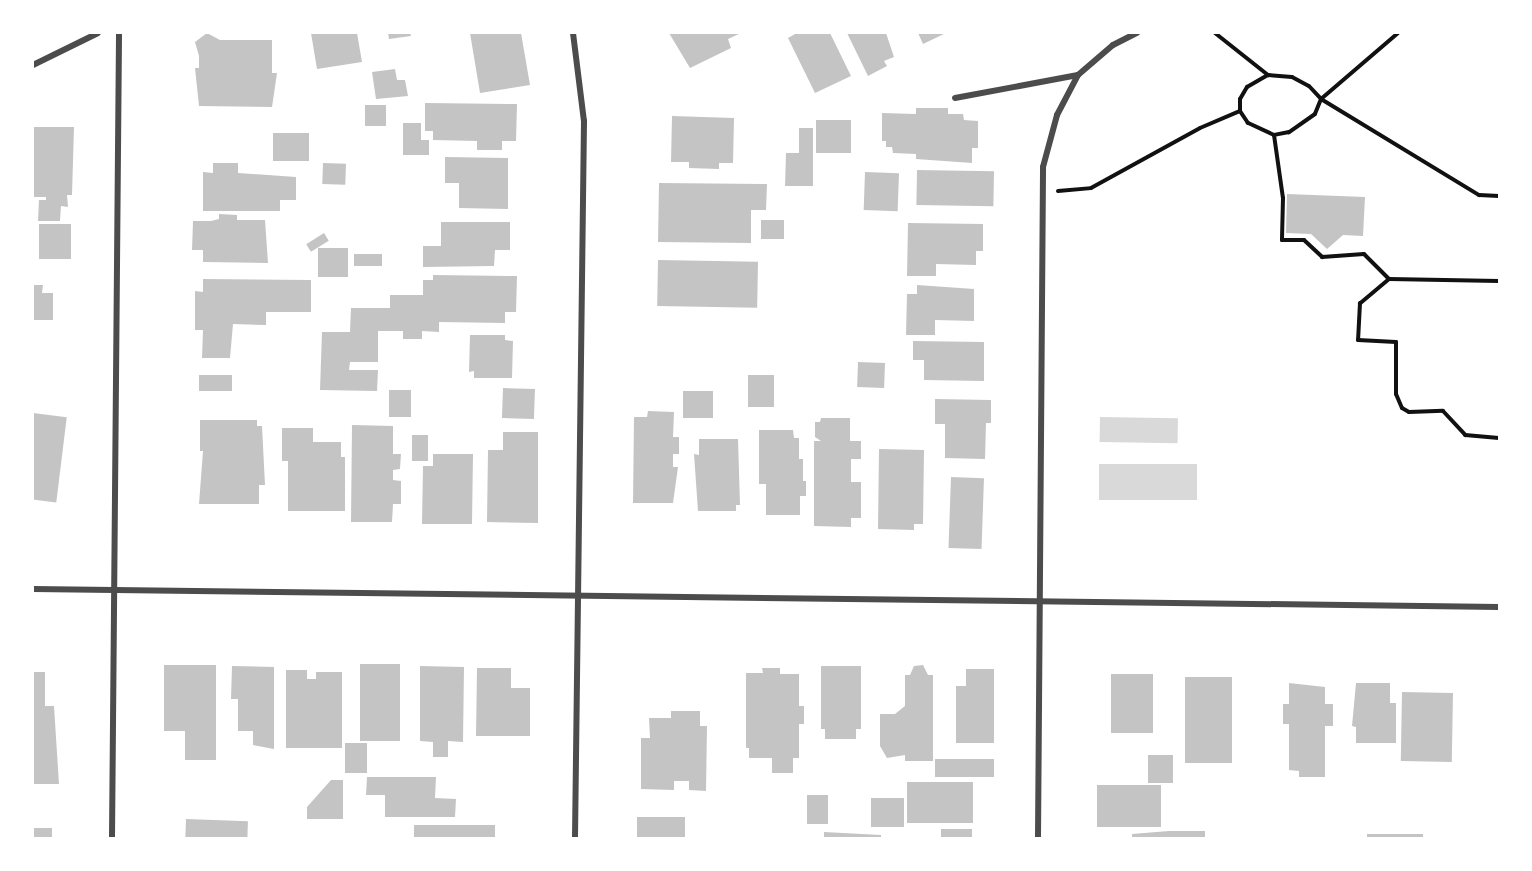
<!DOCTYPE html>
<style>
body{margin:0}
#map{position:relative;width:1532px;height:871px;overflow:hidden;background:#fff;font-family:"PT Sans Narrow",sans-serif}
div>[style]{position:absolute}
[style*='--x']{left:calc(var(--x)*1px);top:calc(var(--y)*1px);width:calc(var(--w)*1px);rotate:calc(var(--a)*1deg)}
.water>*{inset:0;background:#d9d9d9;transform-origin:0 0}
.building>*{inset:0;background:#c4c4c4;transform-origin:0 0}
.path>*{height:4px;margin:-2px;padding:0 2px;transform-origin:2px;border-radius:2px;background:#111}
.minor>*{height:6px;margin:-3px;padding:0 3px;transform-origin:3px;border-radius:3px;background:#4c4c4c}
span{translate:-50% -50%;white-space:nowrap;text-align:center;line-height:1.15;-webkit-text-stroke:4.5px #fff;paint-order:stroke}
.frame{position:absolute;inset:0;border:34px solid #fff;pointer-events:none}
</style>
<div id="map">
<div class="water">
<div style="left:1100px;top:417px;width:78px;height:25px;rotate:1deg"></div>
<div style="left:1099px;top:464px;width:98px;height:36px"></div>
</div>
<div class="building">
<div style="clip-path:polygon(207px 33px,220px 40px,272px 40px,272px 73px,277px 73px,272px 107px,199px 106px,195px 68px,199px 68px,199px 56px,195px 42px)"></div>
<div style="clip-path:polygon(311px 33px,357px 33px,362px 62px,317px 69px)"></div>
<div style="clip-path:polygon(388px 33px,410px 33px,411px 36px,389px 39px)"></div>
<div style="clip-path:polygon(470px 33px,521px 33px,530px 85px,480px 93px)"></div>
<div style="clip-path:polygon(669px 33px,741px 33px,728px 39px,731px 48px,690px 68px)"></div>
<div style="clip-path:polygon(797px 33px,830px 33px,851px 76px,815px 93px,788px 38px)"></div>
<div style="clip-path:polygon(847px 33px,886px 33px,894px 57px,884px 61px,887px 66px,868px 76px)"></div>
<div style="clip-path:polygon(918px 33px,946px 33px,923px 44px)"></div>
<div style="clip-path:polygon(395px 69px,397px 80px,405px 80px,408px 96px,376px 99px,372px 72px)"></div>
<div style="clip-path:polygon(425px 103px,517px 104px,516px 141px,502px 141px,502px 150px,477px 150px,477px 141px,433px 140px,433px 131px,425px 131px)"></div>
<div style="left:365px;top:105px;width:21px;height:21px"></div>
<div style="clip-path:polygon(916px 108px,948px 108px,948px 114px,963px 114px,964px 120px,978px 121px,978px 148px,972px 148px,972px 163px,916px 159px,916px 154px,893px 153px,892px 147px,886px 147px,886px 141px,882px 141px,882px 113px,916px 114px)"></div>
<div style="clip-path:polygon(672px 116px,734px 118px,733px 163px,719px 163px,719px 169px,689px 168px,689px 162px,671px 162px)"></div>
<div style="left:816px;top:120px;width:35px;height:33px"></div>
<div style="clip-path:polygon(403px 123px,421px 123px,421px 140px,429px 140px,429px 155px,403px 155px)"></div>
<div style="clip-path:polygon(33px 127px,74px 127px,72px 195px,67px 195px,68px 207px,61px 206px,60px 221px,38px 221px,39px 200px,46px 200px,46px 197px,33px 197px)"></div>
<div style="clip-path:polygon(799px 128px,813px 128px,813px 186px,785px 186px,786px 153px,799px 153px)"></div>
<div style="left:273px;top:133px;width:36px;height:28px"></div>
<div style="clip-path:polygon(445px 157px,508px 158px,508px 209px,459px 208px,459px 183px,445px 183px)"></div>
<div style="clip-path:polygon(213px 163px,238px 163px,238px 173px,296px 177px,296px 200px,280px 200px,280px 211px,203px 211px,203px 172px,213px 173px)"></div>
<div style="left:323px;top:163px;width:23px;height:21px;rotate:2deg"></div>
<div style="left:917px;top:170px;width:77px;height:35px;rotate:1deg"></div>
<div style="left:865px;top:172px;width:34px;height:38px;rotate:2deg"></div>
<div style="clip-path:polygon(659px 183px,767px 184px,766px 210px,751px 210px,751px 243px,658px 242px)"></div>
<div style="clip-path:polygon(1287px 194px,1365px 197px,1363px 236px,1343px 235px,1327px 249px,1311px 234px,1286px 233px)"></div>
<div style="clip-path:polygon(219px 214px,237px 215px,237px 220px,265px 220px,268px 263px,203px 262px,203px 250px,192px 250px,193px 221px,211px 221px,219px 219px)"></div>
<div style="left:761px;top:220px;width:23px;height:19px"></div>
<div style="clip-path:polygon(441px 222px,510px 222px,510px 250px,495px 250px,494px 266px,423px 267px,423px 246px,441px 246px)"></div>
<div style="clip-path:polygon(908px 223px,983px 224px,983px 251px,976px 251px,976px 265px,936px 264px,936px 276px,907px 276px)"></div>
<div style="left:39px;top:224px;width:32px;height:35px"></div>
<div style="left:324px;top:233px;width:9px;height:21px;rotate:58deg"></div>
<div style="left:318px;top:248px;width:30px;height:29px"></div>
<div style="left:354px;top:254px;width:28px;height:12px"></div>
<div style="left:658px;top:260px;width:100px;height:46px;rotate:1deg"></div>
<div style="clip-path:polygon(433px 275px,517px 276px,516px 312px,505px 312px,505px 323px,439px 322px,439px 332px,422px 331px,422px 339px,403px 339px,403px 331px,378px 331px,378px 362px,350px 362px,349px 370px,378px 370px,377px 391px,320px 390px,322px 332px,350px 332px,351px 308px,390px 308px,390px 295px,423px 295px,423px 280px,433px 280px)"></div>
<div style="clip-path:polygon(203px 279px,311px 280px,311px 312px,266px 312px,266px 325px,233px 324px,230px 358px,202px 358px,203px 330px,195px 330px,195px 291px,203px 292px)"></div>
<div style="clip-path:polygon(33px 285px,43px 285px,42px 293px,53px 293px,53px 320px,33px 320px)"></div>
<div style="clip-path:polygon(917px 285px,974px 289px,974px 321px,935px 320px,935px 335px,906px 335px,907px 294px,917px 294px)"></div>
<div style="clip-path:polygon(470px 335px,505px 335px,505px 340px,513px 341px,512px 378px,474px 378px,474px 371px,469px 372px)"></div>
<div style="clip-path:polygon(913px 341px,984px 342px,984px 381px,924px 380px,924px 360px,913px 360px)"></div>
<div style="left:858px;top:362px;width:27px;height:25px;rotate:2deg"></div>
<div style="left:199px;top:375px;width:33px;height:16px"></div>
<div style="left:748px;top:375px;width:26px;height:32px"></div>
<div style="left:503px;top:388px;width:32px;height:30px;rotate:2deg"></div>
<div style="left:389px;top:390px;width:22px;height:27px"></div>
<div style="left:683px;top:391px;width:30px;height:27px"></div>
<div style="clip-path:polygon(935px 399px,991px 400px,991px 423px,986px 423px,985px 459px,945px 458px,945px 424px,935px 424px)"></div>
<div style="clip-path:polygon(648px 411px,674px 412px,673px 437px,679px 437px,679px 454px,673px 454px,673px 467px,678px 467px,673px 503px,633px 503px,634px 417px,647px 417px)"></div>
<div style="left:33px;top:413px;width:34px;height:86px;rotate:7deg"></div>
<div style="clip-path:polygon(821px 418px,850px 418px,850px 441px,861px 441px,861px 459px,851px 459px,851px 482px,861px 482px,861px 518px,851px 518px,851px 527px,814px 526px,814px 441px,821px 441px,815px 437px,815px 422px,820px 422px)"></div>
<div style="clip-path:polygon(200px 420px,257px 420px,257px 426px,262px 426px,265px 485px,259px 485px,259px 504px,199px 504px,203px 451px,200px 451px)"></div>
<div style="clip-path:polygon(352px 425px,393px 426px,393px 454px,401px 454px,400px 469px,393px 470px,393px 480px,401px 481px,401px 504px,393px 504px,392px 522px,351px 522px)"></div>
<div style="clip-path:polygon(282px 428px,313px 428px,313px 442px,341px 442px,341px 457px,345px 457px,345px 511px,288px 511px,288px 461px,282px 461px)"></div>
<div style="clip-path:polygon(759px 430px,793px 430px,794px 438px,799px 438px,799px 459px,803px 459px,803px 481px,806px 481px,806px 496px,800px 496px,800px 515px,766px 515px,766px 484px,759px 484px)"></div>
<div style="clip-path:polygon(503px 432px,538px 432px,538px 523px,487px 522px,488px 450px,503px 450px)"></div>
<div style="left:412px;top:435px;width:16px;height:26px"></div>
<div style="clip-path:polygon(699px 439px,738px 439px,740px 505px,736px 505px,736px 511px,698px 511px,694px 454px,699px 455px)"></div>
<div style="clip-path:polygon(879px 449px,924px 450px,923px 524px,914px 524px,914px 530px,878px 529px)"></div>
<div style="clip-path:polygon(433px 454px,473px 454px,472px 524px,422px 524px,423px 466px,433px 466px)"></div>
<div style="left:951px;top:477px;width:33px;height:71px;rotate:2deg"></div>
<div style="left:360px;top:664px;width:40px;height:77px"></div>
<div style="clip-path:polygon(164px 665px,216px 665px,216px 760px,185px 760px,185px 731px,164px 731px)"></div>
<div style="clip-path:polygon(923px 665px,928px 675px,933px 675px,933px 761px,905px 761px,905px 755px,887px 758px,880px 746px,880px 714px,895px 714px,905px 706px,905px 675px,910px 675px,914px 666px)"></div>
<div style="clip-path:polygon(232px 666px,274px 667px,274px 749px,253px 745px,253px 731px,238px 731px,238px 699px,231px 699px)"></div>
<div style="clip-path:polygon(420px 666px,464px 667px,463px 742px,448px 741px,448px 757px,433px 757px,433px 742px,420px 741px)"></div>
<div style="clip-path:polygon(821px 666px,861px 666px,861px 729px,856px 729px,856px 739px,825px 739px,825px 729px,821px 729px)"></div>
<div style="clip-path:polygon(477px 668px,511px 668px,511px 688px,530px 688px,530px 736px,476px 736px)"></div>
<div style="clip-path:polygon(762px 668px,780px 668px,780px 674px,799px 674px,799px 706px,804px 706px,804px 724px,799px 724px,799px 758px,793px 758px,793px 773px,772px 773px,772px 758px,749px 758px,749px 748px,746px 748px,746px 673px,763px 673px)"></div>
<div style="clip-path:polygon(966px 669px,994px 669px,994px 743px,956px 743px,956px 686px,966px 686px)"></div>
<div style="clip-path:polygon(286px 670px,307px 670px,307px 679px,316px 679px,316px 672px,342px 672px,342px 748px,286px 748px)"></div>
<div style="clip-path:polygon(33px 672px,45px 672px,45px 706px,54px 706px,59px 784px,33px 784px)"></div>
<div style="left:1111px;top:674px;width:42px;height:59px"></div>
<div style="left:1185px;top:677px;width:47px;height:86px"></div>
<div style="clip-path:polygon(1289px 683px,1325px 687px,1325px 704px,1333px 704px,1333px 726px,1325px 726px,1325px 777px,1299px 777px,1299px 771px,1289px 770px,1289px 724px,1283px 724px,1283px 704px,1289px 704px)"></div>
<div style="clip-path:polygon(1356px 683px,1390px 683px,1390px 703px,1396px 703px,1396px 743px,1356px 743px,1356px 727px,1352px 726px)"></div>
<div style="left:1402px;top:692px;width:51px;height:69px;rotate:1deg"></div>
<div style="clip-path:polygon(671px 711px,700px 711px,700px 726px,707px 726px,706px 791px,689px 790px,689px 781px,674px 781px,674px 790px,641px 789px,641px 738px,650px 738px,649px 718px,671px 718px)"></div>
<div style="left:345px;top:743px;width:22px;height:30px"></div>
<div style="left:1148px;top:755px;width:25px;height:28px"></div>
<div style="left:935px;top:759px;width:59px;height:18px"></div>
<div style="clip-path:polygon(367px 777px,436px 777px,435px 798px,456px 799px,455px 817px,385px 817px,385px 795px,366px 795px)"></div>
<div style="clip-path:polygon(331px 780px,343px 780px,343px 819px,307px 819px,307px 807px)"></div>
<div style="left:907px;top:782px;width:66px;height:41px"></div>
<div style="left:1097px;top:785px;width:64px;height:42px"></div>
<div style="left:807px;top:795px;width:21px;height:29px"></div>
<div style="left:871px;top:798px;width:33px;height:29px"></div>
<div style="left:637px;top:817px;width:48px;height:21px"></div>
<div style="left:186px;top:819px;width:62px;height:19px;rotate:2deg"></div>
<div style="left:414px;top:825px;width:81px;height:13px"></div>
<div style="left:33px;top:828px;width:19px;height:10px"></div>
<div style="left:941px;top:829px;width:31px;height:9px"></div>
<div style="clip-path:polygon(1169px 831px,1205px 831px,1205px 838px,1132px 838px,1132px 834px)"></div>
<div style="clip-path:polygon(824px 832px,881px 835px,881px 838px,824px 838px)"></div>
<div style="left:1367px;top:834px;width:56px;height:4px"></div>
</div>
<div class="path">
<div style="--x:1215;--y:33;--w:68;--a:38.4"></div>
<div style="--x:1268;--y:75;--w:24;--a:5"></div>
<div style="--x:1292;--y:77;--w:19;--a:28"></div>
<div style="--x:1309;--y:86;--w:18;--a:47"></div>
<div style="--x:1321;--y:99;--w:16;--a:112"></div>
<div style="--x:1315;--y:114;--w:32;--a:145"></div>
<div style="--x:1289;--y:132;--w:15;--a:169"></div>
<div style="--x:1274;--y:135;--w:29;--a:-155"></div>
<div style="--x:1248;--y:123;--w:14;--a:-124"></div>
<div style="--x:1240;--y:111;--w:12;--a:-90"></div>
<div style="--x:1240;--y:99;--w:14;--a:-60"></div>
<div style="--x:1247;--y:87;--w:24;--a:-30"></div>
<div style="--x:1398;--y:33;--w:101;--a:139.4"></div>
<div style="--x:1321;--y:99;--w:185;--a:31.3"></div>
<div style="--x:1479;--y:195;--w:20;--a:3"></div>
<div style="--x:1274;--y:135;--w:64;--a:81.9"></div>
<div style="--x:1283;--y:198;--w:42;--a:91.4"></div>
<div style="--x:1282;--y:240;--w:22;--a:0"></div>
<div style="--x:1304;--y:240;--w:25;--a:43"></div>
<div style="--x:1322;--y:257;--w:42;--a:-4.1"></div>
<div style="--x:1364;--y:254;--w:35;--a:45"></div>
<div style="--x:1389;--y:279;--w:110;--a:1"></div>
<div style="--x:1058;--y:191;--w:33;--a:-5"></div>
<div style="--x:1091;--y:188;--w:124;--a:-28.8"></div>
<div style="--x:1200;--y:128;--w:43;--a:-23"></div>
<div style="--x:1389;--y:279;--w:38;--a:140"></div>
<div style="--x:1360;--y:303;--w:37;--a:93"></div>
<div style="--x:1358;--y:340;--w:38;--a:3"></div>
<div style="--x:1396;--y:342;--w:52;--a:90"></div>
<div style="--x:1396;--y:394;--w:15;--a:67"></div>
<div style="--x:1402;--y:408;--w:8;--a:30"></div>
<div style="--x:1409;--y:412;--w:34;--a:-2"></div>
<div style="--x:1443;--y:411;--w:33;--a:47"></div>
<div style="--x:1465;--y:435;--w:34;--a:5"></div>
</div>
<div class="minor">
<div style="--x:573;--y:33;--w:89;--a:82.9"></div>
<div style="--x:584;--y:121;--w:717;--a:90.72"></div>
<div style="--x:33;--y:65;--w:72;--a:-26.2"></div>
<div style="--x:955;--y:98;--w:125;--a:-10.6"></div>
<div style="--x:1078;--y:75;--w:46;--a:-40.6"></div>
<div style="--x:1113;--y:45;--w:27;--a:-27"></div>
<div style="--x:33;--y:589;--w:1466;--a:0.7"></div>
<div style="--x:112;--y:838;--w:805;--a:-89.5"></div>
<div style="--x:1038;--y:838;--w:671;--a:-89.57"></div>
<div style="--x:1043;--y:167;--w:54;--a:-74.9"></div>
<div style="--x:1057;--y:115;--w:45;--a:-62.3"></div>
</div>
<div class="frame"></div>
</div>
